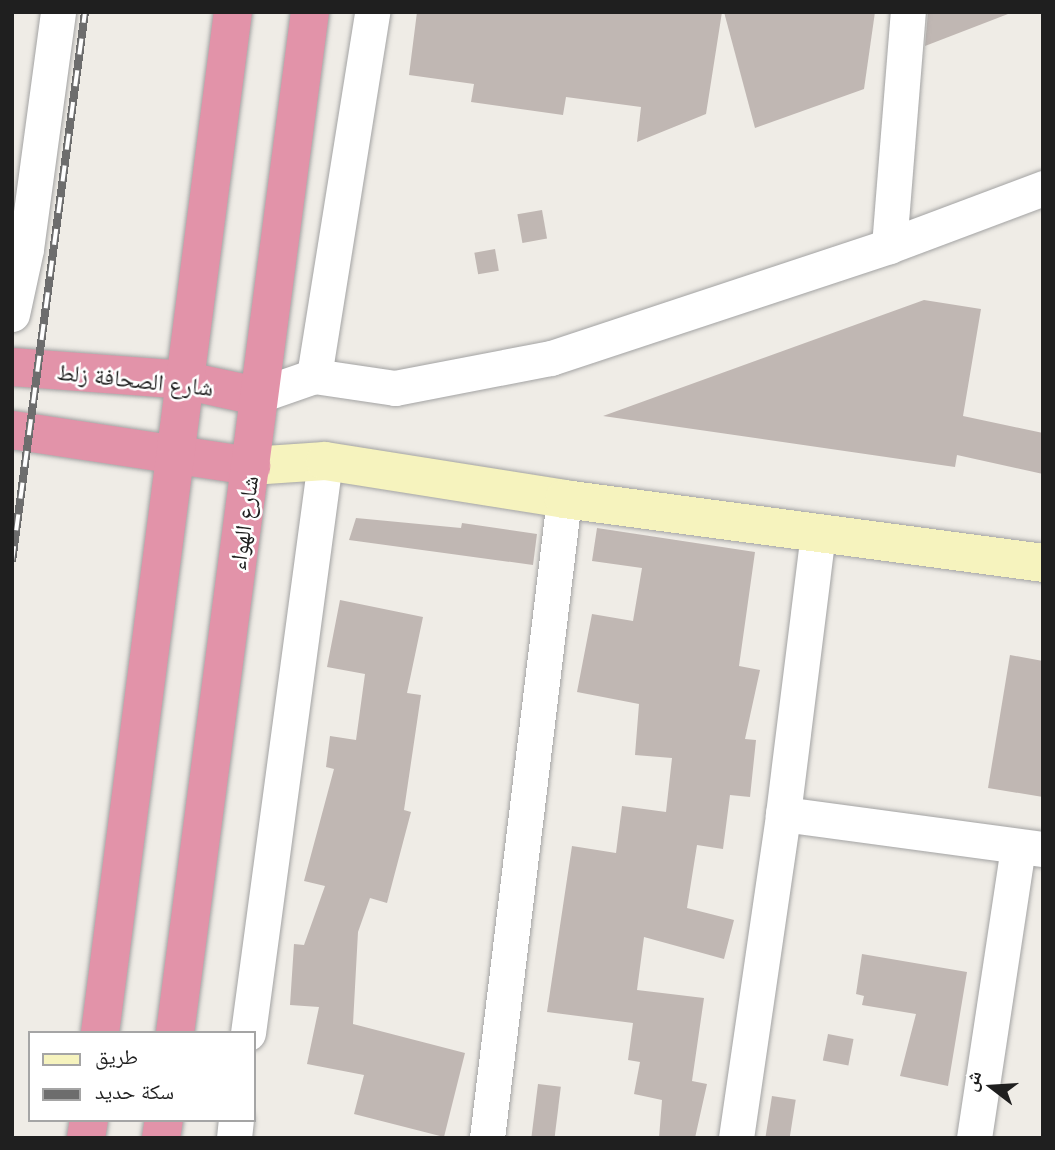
<!DOCTYPE html>
<meta charset="utf-8">
<style>
body{margin:0}
#map{position:relative;width:1055px;height:1150px;overflow:hidden;background:#efece6;font-family:"PT Sans","Noto Naskh Arabic",sans-serif}
div>[style]{position:absolute}
[style*='--x']{left:calc(var(--x)*1px);top:calc(var(--y)*1px);width:calc(var(--w)*1px);rotate:calc(var(--a)*1deg)}
.building>*{inset:0;background:#c0b7b3;transform-origin:0 0}
.roads{filter:drop-shadow(0 0 2px #a3a3a3) drop-shadow(0 0 2px #a3a3a3)}
.street>*{height:35px;margin:-17.5px;padding:0 17.5px;transform-origin:17.5px;border-radius:17.5px;background:#fff}
.secondary>*{height:38px;margin:-19px;padding:0 19px;transform-origin:19px;border-radius:19px;background:#f6f3be}
.highway>*{height:38px;margin:-19px;padding:0 19px;transform-origin:19px;border-radius:19px;background:#e293a9}
.rail>*{height:8px;margin-top:-4px;transform-origin:0;background:repeating-linear-gradient(90deg,#fff 0 16px,#6d6d6d 0 32px);box-sizing:border-box;border-block:2px solid #6d6d6d}
span{translate:-50% -50%;white-space:nowrap;text-align:center;line-height:1.15;-webkit-text-stroke:5px #fff;paint-order:stroke}
.street-label{font-size:23px;color:#1f1f1f}
.frame{position:absolute;inset:0;border:14px solid #1f1f1f;pointer-events:none}
.legend{position:absolute;left:28px;top:1031px;width:228px;height:91px;box-sizing:border-box;background:#fff;border:2px solid #a5a5a5;margin:0;padding:9px 12px;list-style:none;font-size:21px;color:#1f1f1f}
.legend li{display:flex;align-items:center;gap:14px;height:35px}
.legend b{width:35px;border:2px solid #a5a5a5}
.north{position:absolute;left:957px;top:1052px;width:70px;height:70px;-webkit-text-stroke:5px #fff;paint-order:stroke;rotate:287deg;font-size:19px;font-weight:700;line-height:28px;text-align:center;color:#1f1f1f}
.north::after{content:'';display:block;margin:auto;width:24px;height:32px;background:#1f1f1f;clip-path:polygon(50% 0,100% 100%,50% 72%,0 100%)}
</style>
<div id="map">
<div class="building">
<div style="clip-path:polygon(417px 12px,722px 12px,706px 114px,637px 142px,641px 107px,566px 97px,563px 115px,471px 102px,474px 84px,409px 75px)"></div>
<div style="clip-path:polygon(724px 12px,875px 12px,864px 89px,755px 128px)"></div>
<div style="clip-path:polygon(928px 12px,1008px 12px,1008px 14px,925px 46px)"></div>
<div style="left:542px;top:210px;width:29px;height:25px;rotate:80deg"></div>
<div style="left:495px;top:249px;width:22px;height:21px;rotate:80deg"></div>
<div style="clip-path:polygon(924px 300px,981px 309px,963px 416px,1043px 433px,1043px 474px,957px 455px,955px 467px,603px 416px)"></div>
<div style="clip-path:polygon(356px 518px,461px 528px,462px 523px,537px 534px,533px 565px,349px 540px)"></div>
<div style="clip-path:polygon(597px 528px,755px 552px,739px 666px,760px 670px,745px 739px,756px 740px,750px 797px,730px 795px,723px 849px,697px 845px,687px 908px,734px 920px,724px 959px,644px 937px,637px 990px,704px 998px,692px 1081px,707px 1084px,695px 1138px,659px 1138px,662px 1100px,634px 1094px,640px 1062px,628px 1060px,633px 1023px,547px 1012px,572px 846px,616px 853px,622px 806px,666px 812px,672px 758px,635px 755px,639px 704px,577px 692px,592px 614px,633px 621px,642px 568px,592px 561px)"></div>
<div style="clip-path:polygon(340px 600px,423px 617px,407px 693px,421px 695px,404px 810px,411px 812px,387px 903px,370px 898px,358px 932px,353px 1024px,465px 1053px,444px 1137px,354px 1114px,364px 1075px,307px 1064px,319px 1007px,290px 1005px,294px 944px,304px 945px,325px 886px,304px 881px,334px 769px,326px 767px,330px 736px,356px 740px,365px 674px,327px 667px)"></div>
<div style="clip-path:polygon(1010px 655px,1043px 661px,1043px 797px,988px 788px)"></div>
<div style="clip-path:polygon(862px 954px,967px 972px,948px 1086px,900px 1076px,916px 1014px,862px 1005px,864px 996px,856px 994px)"></div>
<div style="left:828px;top:1034px;width:26px;height:27px;rotate:11deg"></div>
<div style="left:538px;top:1084px;width:23px;height:54px;rotate:7deg"></div>
<div style="left:772px;top:1096px;width:24px;height:42px;rotate:9deg"></div>
</div>
<div class="roads">
<div class="street">
<div style="--x:889;--y:246;--w:235;--a:-85.4"></div>
<div style="--x:12;--y:314;--w:66;--a:-77.8"></div>
<div style="--x:26;--y:249;--w:239;--a:-82.3"></div>
<div style="--x:314;--y:376;--w:369;--a:-80.9"></div>
<div style="--x:257;--y:396;--w:60;--a:-19.3"></div>
<div style="--x:314;--y:376;--w:82;--a:8.4"></div>
<div style="--x:395;--y:388;--w:159;--a:-10.9"></div>
<div style="--x:551;--y:358;--w:356;--a:-18.3"></div>
<div style="--x:889;--y:246;--w:165;--a:-20.6"></div>
<div style="--x:783;--y:814;--w:262;--a:7.7"></div>
<div style="--x:248;--y:1033;--w:577;--a:-82.33"></div>
<div style="--x:234;--y:1138;--w:18;--a:-84"></div>
<div style="--x:487;--y:1138;--w:644;--a:-83.13"></div>
<div style="--x:736;--y:1138;--w:327;--a:-81.7"></div>
<div style="--x:783;--y:814;--w:283;--a:-82.9"></div>
<div style="--x:974;--y:1138;--w:295;--a:-81.4"></div>
</div>
<div class="secondary">
<div style="--x:251;--y:466;--w:74;--a:-3.9"></div>
<div style="--x:325;--y:461;--w:242;--a:9"></div>
<div style="--x:564;--y:499;--w:483;--a:7.6"></div>
</div>
<div class="highway">
<div style="--x:12;--y:367;--w:171;--a:4.3"></div>
<div style="--x:183;--y:380;--w:76;--a:12.2"></div>
<div style="--x:12;--y:430;--w:242;--a:8.6"></div>
<div style="--x:100;--y:1033;--w:1030;--a:-82.58"></div>
<div style="--x:175;--y:1033;--w:1030;--a:-82.47"></div>
<div style="--x:86;--y:1138;--w:18;--a:-81"></div>
<div style="--x:161;--y:1138;--w:18;--a:-81"></div>
</div>
</div>
<div class="rail">
<div style="--x:12;--y:562;--w:555;--a:-82.44"></div>
</div>
<div class="street-label">
<span style="left:135px;top:380px;rotate:6deg">شارع الصحافة زلط</span>
<span style="left:244px;top:523px;rotate:-82deg">شارع الهواء</span>
</div>
<div class="frame"></div>
<ul class="legend">
<li><b style="height:9px;background:#f6f3be"></b>طريق</li>
<li><b style="height:9px;background:#6d6d6d"></b>سكة حديد</li>
</ul>
<div class="north">ش</div>
</div>
